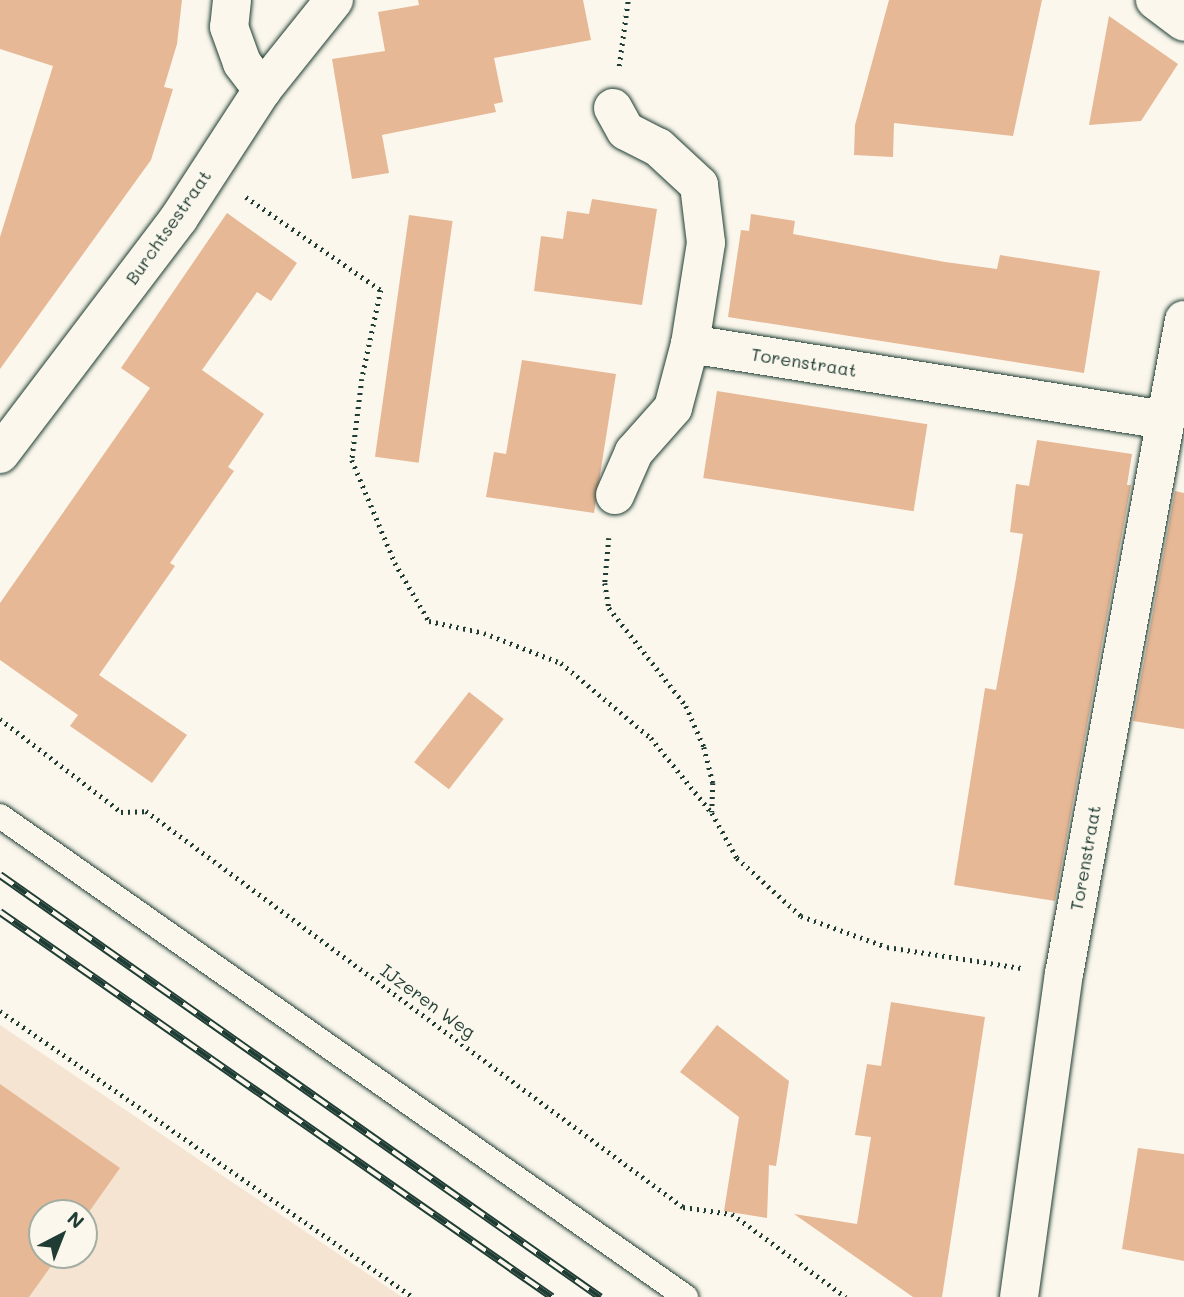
<!DOCTYPE html>
<style>
body{margin:0}
#map{position:relative;width:1184px;height:1297px;overflow:hidden;background:#fbf7ec;font-family:Mali,sans-serif}
div>[style]{position:absolute}
[style*='--x']{left:calc(var(--x)*1px);top:calc(var(--y)*1px);width:calc(var(--w)*1px);rotate:calc(var(--a)*1deg)}
.built>*{inset:0;background:#f5e4d2}
.building>*{inset:0;background:#e6b896;transform-origin:0 0}
.path>*{height:4.5px;margin-top:-2.25px;transform-origin:0;background:repeating-linear-gradient(90deg,#1f3d34 0 2px,transparent 0 7px)}
.roads{filter:drop-shadow(0 0 2px #1f3d34) drop-shadow(0 0 2px #1f3d34)}
.service>*{height:24px;margin:-12px;padding:0 12px;transform-origin:12px;border-radius:12px;background:#fbf7ec}
.minor>*{height:38px;margin:-19px;padding:0 19px;transform-origin:19px;border-radius:19px;background:#fbf7ec}
.rail>*{height:8px;margin-top:-4px;transform-origin:0;background:repeating-linear-gradient(90deg,#fbf7ec 0 16px,#1f3d34 0 32px);box-sizing:border-box;border-block:2px solid #1f3d34}
span{translate:-50% -50%;white-space:nowrap;text-align:center;line-height:1.15;-webkit-text-stroke:7px #fbf7ec;paint-order:stroke}
.street-label{font-size:18px;color:#1f3d34}
.north{position:absolute;left:28px;top:1199px;width:70px;height:70px;box-sizing:border-box;background:#fbf7ec;border:2px solid #a3ada2;border-radius:50%;rotate:42deg;font-size:19px;font-weight:700;line-height:28px;text-align:center;color:#1f3d34}
.north::after{content:'';display:block;margin:auto;width:24px;height:32px;background:#1f3d34;clip-path:polygon(50% 0,100% 100%,50% 72%,0 100%)}
</style>
<div id="map">
<div class="built">
<div style="clip-path:polygon(evenodd,0 1025px,402px 1297px,0 1297px,0 1025px,42px 1213px,84px 1213px,84px 1255px,42px 1255px,42px 1213px)"></div>
</div>
<div class="building">
<div style="clip-path:polygon(0 0,182px 0,177px 44px,164px 87px,173px 89px,151px 160px,0 369px,0 237px,53px 66px,0 49px)"></div>
<div style="clip-path:polygon(418px 0,583px 0,591px 40px,494px 58px,503px 102px,494px 104px,496px 112px,382px 135px,389px 173px,352px 179px,332px 59px,385px 51px,378px 12px,419px 5px)"></div>
<div style="clip-path:polygon(889px 0,1042px 0,1013px 136px,894px 123px,893px 157px,854px 155px,855px 125px)"></div>
<div style="clip-path:polygon(1109px 16px,1178px 64px,1141px 121px,1089px 125px)"></div>
<div style="clip-path:polygon(592px 199px,657px 209px,642px 305px,534px 291px,541px 236px,563px 239px,567px 211px,589px 214px)"></div>
<div style="clip-path:polygon(227px 213px,297px 263px,271px 301px,257px 292px,202px 370px,264px 414px,228px 467px,234px 471px,170px 563px,175px 566px,99px 675px,187px 735px,152px 783px,70px 726px,78px 715px,0 660px,0 603px,150px 388px,121px 368px)"></div>
<div style="clip-path:polygon(751px 214px,795px 221px,793px 234px,945px 262px,997px 269px,1000px 255px,1100px 271px,1084px 373px,728px 317px,741px 230px,749px 231px)"></div>
<div style="left:409px;top:215px;width:44px;height:244px;rotate:8deg"></div>
<div style="clip-path:polygon(522px 360px,616px 374px,594px 513px,486px 497px,494px 452px,506px 454px)"></div>
<div style="left:717px;top:391px;width:213px;height:88px;rotate:9deg"></div>
<div style="clip-path:polygon(1037px 440px,1132px 454px,1127px 485px,1131px 485px,1055px 901px,954px 885px,985px 688px,996px 690px,1016px 578px,1023px 534px,1010px 532px,1016px 484px,1029px 486px)"></div>
<div style="clip-path:polygon(1175px 491px,1184px 493px,1184px 729px,1133px 721px)"></div>
<div style="left:469px;top:692px;width:44px;height:89px;rotate:38deg"></div>
<div style="clip-path:polygon(891px 1002px,985px 1017px,942px 1297px,913px 1297px,794px 1214px,857px 1224px,871px 1137px,855px 1135px,867px 1064px,881px 1066px)"></div>
<div style="clip-path:polygon(717px 1025px,789px 1081px,776px 1166px,769px 1165px,767px 1218px,724px 1211px,739px 1117px,680px 1072px)"></div>
<div style="clip-path:polygon(0 1084px,120px 1168px,84px 1219px,84px 1213px,42px 1213px,42px 1255px,59px 1255px,29px 1297px,0 1297px)"></div>
<div style="clip-path:polygon(1138px 1148px,1184px 1154px,1184px 1261px,1122px 1249px)"></div>
</div>
<div class="path">
<div style="--x:619;--y:66;--w:67;--a:-82.2"></div>
<div style="--x:246;--y:197;--w:164;--a:34.6"></div>
<div style="--x:381;--y:290;--w:91;--a:102.1"></div>
<div style="--x:362;--y:379;--w:82;--a:97"></div>
<div style="--x:352;--y:460;--w:112;--a:67.3"></div>
<div style="--x:395;--y:563;--w:67;--a:59.6"></div>
<div style="--x:429;--y:621;--w:56;--a:12.3"></div>
<div style="--x:484;--y:633;--w:83;--a:21.3"></div>
<div style="--x:561;--y:663;--w:117;--a:39.8"></div>
<div style="--x:651;--y:738;--w:97;--a:50.9"></div>
<div style="--x:712;--y:813;--w:51;--a:60.9"></div>
<div style="--x:737;--y:858;--w:86;--a:42.2"></div>
<div style="--x:801;--y:916;--w:91;--a:19.8"></div>
<div style="--x:887;--y:947;--w:136;--a:8.9"></div>
<div style="--x:609;--y:538;--w:45;--a:95.1"></div>
<div style="--x:605;--y:583;--w:25;--a:81"></div>
<div style="--x:609;--y:608;--w:125;--a:51.8"></div>
<div style="--x:686;--y:706;--w:45;--a:66.3"></div>
<div style="--x:704;--y:747;--w:37;--a:76"></div>
<div style="--x:713;--y:783;--w:29;--a:92"></div>
<div style="--x:0;--y:719;--w:153;--a:37.5"></div>
<div style="--x:121;--y:812;--w:25;--a:-2"></div>
<div style="--x:146;--y:811;--w:667;--a:36.41"></div>
<div style="--x:683;--y:1207;--w:49;--a:8.1"></div>
<div style="--x:732;--y:1214;--w:141;--a:36.1"></div>
<div style="--x:0;--y:1011;--w:502;--a:34.7"></div>
</div>
<div class="roads">
<div class="service">
<div style="--x:0;--y:816;--w:838;--a:35.04"></div>
</div>
<div class="minor">
<div style="--x:232;--y:0;--w:27;--a:96"></div>
<div style="--x:229;--y:27;--w:38;--a:70"></div>
<div style="--x:242;--y:63;--w:34;--a:53"></div>
<div style="--x:1155;--y:0;--w:36;--a:37"></div>
<div style="--x:613;--y:108;--w:26;--a:61"></div>
<div style="--x:626;--y:131;--w:36;--a:27"></div>
<div style="--x:658;--y:147;--w:56;--a:42.8"></div>
<div style="--x:699;--y:185;--w:58;--a:83.1"></div>
<div style="--x:706;--y:243;--w:102;--a:99"></div>
<div style="--x:690;--y:344;--w:66;--a:104.9"></div>
<div style="--x:673;--y:408;--w:59;--a:131.6"></div>
<div style="--x:634;--y:452;--w:47;--a:113.8"></div>
<div style="--x:690;--y:344;--w:482;--a:9.1"></div>
<div style="--x:0;--y:454;--w:296;--a:-52.8"></div>
<div style="--x:179;--y:218;--w:153;--a:-57"></div>
<div style="--x:262;--y:90;--w:115;--a:-51.3"></div>
<div style="--x:1019;--y:1297;--w:326;--a:-82.1"></div>
<div style="--x:1064;--y:974;--w:665;--a:-79.6"></div>
</div>
</div>
<div class="rail">
<div style="--x:0;--y:875;--w:734;--a:35.12"></div>
<div style="--x:0;--y:912;--w:673;--a:34.89"></div>
</div>
<div class="street-label">
<span style="left:168px;top:227px;rotate:-55deg">Burchtsestraat</span>
<span style="left:804px;top:362px;rotate:9deg">Torenstraat</span>
<span style="left:1085px;top:858px;rotate:-80deg">Torenstraat</span>
<span style="left:428px;top:1001px;rotate:36deg">IJzeren Weg</span>
</div>
<div class="north">N</div>
</div>
